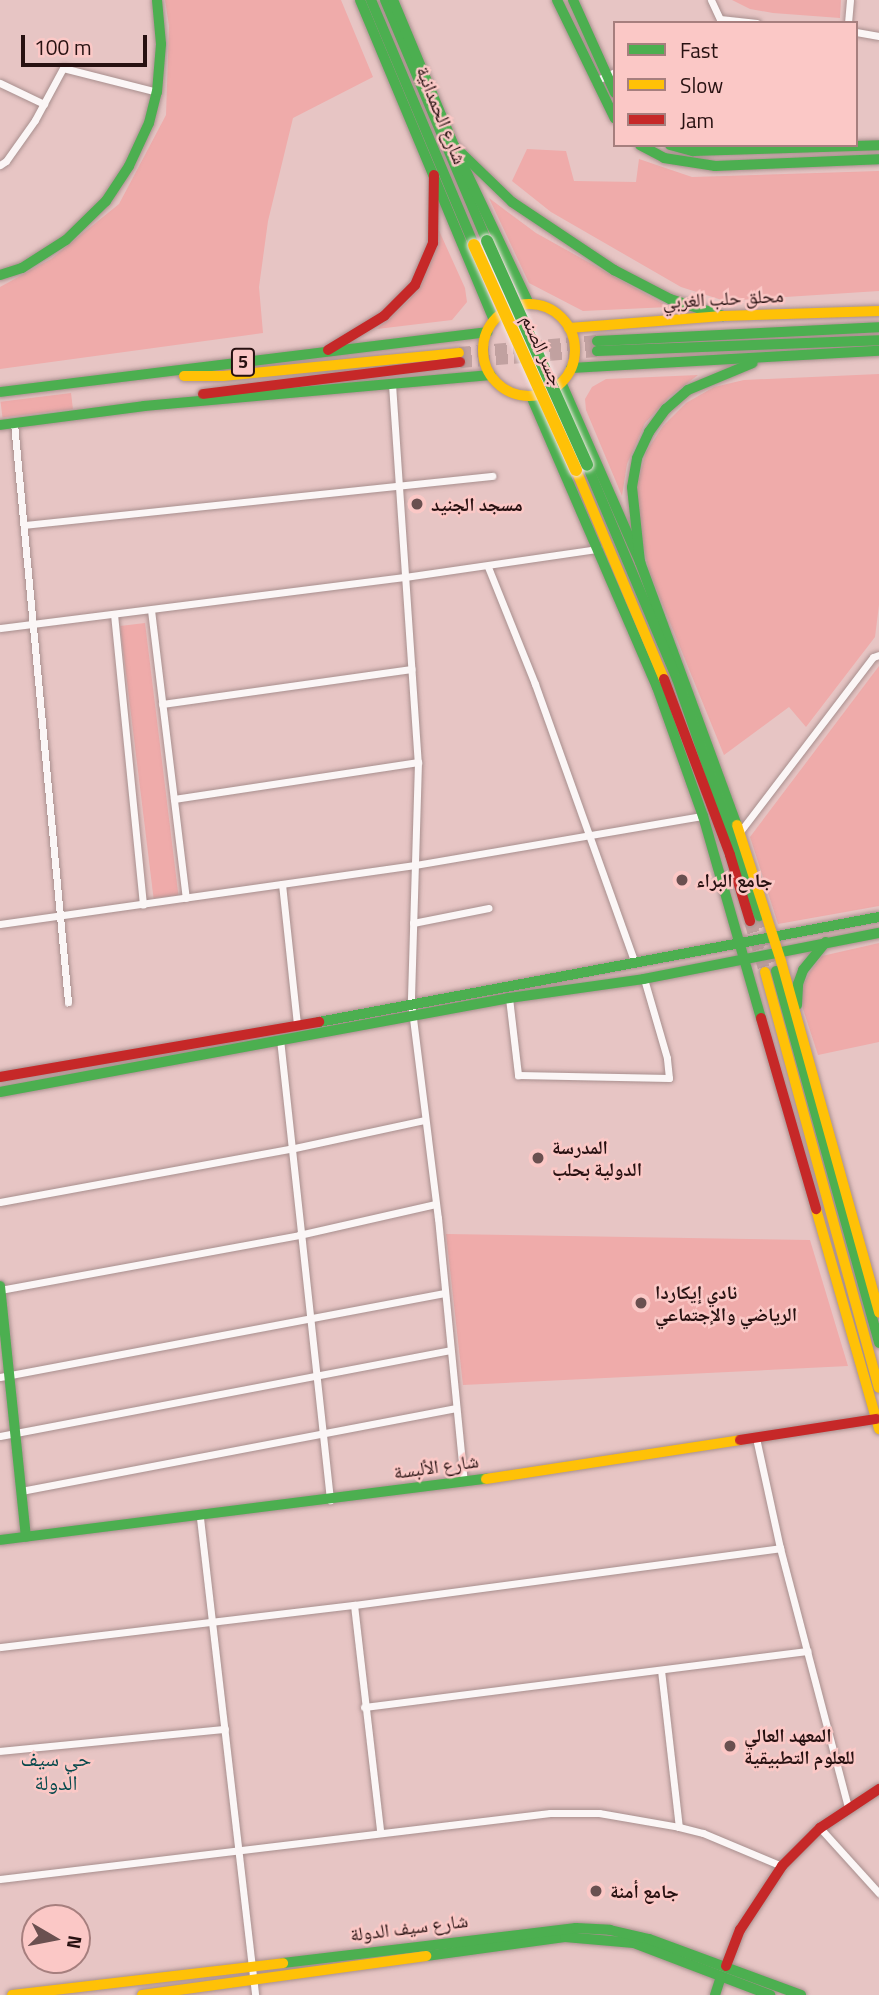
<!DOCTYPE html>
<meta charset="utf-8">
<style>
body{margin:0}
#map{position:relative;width:879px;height:1995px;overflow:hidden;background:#e7c5c4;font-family:"Titillium Web","Noto Naskh Arabic",sans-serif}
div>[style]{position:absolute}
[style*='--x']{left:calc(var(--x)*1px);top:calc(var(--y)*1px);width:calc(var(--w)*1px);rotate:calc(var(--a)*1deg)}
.green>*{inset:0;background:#efabaa;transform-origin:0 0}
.highway-tunnel>*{height:12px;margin-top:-6px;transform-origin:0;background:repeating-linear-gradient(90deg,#c1a1a0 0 12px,transparent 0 18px)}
.roads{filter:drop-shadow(0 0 2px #a88f8e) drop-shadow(0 0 2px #a88f8e)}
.street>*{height:7px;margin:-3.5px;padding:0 3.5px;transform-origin:3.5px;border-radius:3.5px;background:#fbf6f6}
.fast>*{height:10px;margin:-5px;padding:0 5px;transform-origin:5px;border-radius:5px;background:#4caf50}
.slow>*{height:10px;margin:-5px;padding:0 5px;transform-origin:5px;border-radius:5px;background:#ffc107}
.slow>.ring{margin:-5px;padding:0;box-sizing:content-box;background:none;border:10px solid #ffc107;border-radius:50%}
.jam>*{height:10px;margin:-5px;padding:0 5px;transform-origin:5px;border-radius:5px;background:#c62828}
.bridges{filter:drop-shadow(0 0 2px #f4e5e4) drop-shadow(0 0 2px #f4e5e4)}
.fast-bridge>*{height:12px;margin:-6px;padding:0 6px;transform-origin:6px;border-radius:6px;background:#4caf50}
.slow-bridge>*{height:12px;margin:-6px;padding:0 6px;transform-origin:6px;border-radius:6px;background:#ffc107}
.dots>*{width:19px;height:19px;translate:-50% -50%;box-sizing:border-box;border:4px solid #fbc8c6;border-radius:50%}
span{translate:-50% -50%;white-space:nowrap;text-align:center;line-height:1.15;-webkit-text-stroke:5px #fbc8c6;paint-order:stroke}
.shield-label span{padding:2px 5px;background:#fbc8c6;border:2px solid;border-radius:5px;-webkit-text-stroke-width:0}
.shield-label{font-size:18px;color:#271111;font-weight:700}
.street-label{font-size:19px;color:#271111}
.poi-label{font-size:19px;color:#271111;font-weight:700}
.left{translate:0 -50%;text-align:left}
.neighbourhood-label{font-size:21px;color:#05484b}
.legend{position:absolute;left:613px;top:21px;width:245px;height:126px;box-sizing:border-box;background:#fbc8c6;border:2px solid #a67f7e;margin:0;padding:9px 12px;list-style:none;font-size:21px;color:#271111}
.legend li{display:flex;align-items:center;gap:14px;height:35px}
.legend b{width:35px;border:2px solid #a67f7e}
.north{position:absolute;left:21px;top:1904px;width:70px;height:70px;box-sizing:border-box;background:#fbc8c6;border:2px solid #a67f7e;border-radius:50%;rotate:100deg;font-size:19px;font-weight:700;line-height:28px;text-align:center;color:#271111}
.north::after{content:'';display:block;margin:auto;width:24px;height:32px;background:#6a5050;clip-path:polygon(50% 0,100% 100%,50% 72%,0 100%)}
.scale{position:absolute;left:21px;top:35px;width:126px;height:32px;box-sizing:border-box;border:4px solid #271111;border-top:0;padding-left:9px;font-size:21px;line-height:24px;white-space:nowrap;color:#271111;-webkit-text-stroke:5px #fbc8c6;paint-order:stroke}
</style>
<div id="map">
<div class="green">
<div style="clip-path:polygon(165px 0,341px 0,373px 77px,293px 118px,268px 221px,259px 287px,263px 333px,0 369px,0 287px,51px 259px,119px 204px,166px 115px,169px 26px)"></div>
<div style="clip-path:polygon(732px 0,841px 0,840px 18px,773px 13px,750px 9px)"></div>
<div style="clip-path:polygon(527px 149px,566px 151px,574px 181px,636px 182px,639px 159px,692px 177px,879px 171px,879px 291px,725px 301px,681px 287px,551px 212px,512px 181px)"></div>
<div style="clip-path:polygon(489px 198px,536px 233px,669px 307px,583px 311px,529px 283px)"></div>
<div style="clip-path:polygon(436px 224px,465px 288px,467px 302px,452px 320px,377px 329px,410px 299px)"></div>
<div style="clip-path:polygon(879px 374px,879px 605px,875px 637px,806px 727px,789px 707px,724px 755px,649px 571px,638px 523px,637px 486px,646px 452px,663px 426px,686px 403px,714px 387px,744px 380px)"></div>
<div style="clip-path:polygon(698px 375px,669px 397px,645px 423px,627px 464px,622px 496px,586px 410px,585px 399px,592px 387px,606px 379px)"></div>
<div style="left:71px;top:393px;width:16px;height:71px;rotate:83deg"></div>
<div style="left:145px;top:623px;width:274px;height:25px;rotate:83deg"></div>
<div style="clip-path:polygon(879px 666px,879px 906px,778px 924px,750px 837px)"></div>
<div style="clip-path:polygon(879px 943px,879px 1042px,818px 1055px,803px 1009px,801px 989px,810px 972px,822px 956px)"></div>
<div style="clip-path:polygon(446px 1234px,810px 1240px,848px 1366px,463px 1385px)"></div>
</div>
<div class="highway-tunnel">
<div style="--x:459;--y:353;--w:139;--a:-5"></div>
<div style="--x:460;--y:362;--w:137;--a:-4.6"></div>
<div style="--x:759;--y:916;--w:58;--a:72.8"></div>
<div style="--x:750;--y:921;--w:53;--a:73.6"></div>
</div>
<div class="roads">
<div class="street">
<div style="--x:711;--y:0;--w:21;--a:65"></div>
<div style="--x:720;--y:19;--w:37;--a:6"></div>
<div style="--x:848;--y:23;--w:23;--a:-85"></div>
<div style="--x:856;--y:32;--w:23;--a:10"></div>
<div style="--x:595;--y:81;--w:22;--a:-24"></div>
<div style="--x:0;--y:83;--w:49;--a:25.5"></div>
<div style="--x:0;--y:165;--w:7;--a:-34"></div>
<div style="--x:6;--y:161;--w:50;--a:-54.7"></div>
<div style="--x:35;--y:120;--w:59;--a:-61.7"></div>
<div style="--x:63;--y:68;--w:97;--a:14.3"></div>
<div style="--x:392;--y:384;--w:379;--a:86.1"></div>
<div style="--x:418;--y:762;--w:240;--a:91.7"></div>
<div style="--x:411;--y:1002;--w:218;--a:82.9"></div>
<div style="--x:438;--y:1218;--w:265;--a:84.4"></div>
<div style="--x:14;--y:423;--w:582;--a:84.67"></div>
<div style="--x:24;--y:525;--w:471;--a:-6"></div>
<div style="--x:488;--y:567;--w:126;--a:68.1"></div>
<div style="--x:535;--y:684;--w:296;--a:70.3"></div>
<div style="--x:151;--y:610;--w:290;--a:83.1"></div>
<div style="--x:114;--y:614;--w:292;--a:84.3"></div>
<div style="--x:0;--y:628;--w:408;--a:-7.2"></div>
<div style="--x:405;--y:577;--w:195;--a:-8.3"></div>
<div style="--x:162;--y:704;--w:252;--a:-8"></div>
<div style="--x:174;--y:799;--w:247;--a:-8.6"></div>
<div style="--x:739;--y:833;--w:221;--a:-52.7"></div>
<div style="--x:873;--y:657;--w:6;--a:-18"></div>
<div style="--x:282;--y:884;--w:142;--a:83.9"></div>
<div style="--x:413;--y:923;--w:77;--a:-11.2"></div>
<div style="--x:0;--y:924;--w:419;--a:-8.1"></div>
<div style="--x:415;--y:865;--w:292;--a:-9.7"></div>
<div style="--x:509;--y:998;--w:78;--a:83.3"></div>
<div style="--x:518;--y:1075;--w:151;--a:1.1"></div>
<div style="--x:669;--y:1078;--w:20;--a:-96"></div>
<div style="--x:667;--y:1058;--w:82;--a:-106.2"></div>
<div style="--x:280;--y:1039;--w:464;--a:83.8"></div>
<div style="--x:0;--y:1202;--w:295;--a:-10.4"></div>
<div style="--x:290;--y:1149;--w:137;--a:-12.2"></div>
<div style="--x:0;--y:1290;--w:304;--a:-10.4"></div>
<div style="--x:299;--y:1235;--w:140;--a:-12.8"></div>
<div style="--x:0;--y:1377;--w:451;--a:-10.7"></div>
<div style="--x:0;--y:1436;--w:457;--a:-10.8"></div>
<div style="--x:756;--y:1438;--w:113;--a:77.7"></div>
<div style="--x:780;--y:1548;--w:268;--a:75.3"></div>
<div style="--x:21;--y:1491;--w:443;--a:-10.8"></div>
<div style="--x:200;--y:1518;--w:480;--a:83.4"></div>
<div style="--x:354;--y:1605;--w:227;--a:83.4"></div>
<div style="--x:0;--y:1647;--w:356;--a:-6.8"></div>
<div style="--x:354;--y:1605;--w:430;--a:-7.6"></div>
<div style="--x:661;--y:1670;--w:158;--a:83.5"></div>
<div style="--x:364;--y:1707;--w:447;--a:-7.2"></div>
<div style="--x:0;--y:1751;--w:226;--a:-5.6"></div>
<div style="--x:820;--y:1828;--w:88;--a:47.8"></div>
<div style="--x:0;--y:1879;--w:554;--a:-6.84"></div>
<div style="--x:550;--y:1813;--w:49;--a:0"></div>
<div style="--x:599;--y:1813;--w:81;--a:9.9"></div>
<div style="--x:679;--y:1827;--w:25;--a:14"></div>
<div style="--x:703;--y:1833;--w:86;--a:22.7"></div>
</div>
<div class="fast">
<div style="--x:360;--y:0;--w:347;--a:67.3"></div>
<div style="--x:371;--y:0;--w:266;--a:67.2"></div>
<div style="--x:385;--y:0;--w:262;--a:67.1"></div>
<div style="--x:393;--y:0;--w:158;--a:67.3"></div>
<div style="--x:454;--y:146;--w:175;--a:64.6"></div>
<div style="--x:557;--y:0;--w:132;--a:64"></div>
<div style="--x:573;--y:0;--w:102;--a:65.7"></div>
<div style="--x:640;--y:145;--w:27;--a:28"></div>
<div style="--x:664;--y:158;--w:52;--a:8.9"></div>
<div style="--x:715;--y:166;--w:164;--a:-2.4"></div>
<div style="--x:670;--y:145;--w:24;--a:15"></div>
<div style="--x:693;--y:151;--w:186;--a:-1.8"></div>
<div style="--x:454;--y:146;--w:81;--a:44"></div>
<div style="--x:512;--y:202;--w:123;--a:33.7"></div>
<div style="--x:614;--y:270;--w:63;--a:27.4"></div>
<div style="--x:670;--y:299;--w:56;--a:17.8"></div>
<div style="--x:0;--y:275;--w:23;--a:-18"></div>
<div style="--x:22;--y:268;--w:52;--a:-32.5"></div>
<div style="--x:66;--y:240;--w:56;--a:-44.3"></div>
<div style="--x:106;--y:201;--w:42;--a:-56.7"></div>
<div style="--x:129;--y:166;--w:47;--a:-65.1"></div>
<div style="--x:149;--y:123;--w:32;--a:-76"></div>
<div style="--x:157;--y:92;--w:48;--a:-85.2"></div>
<div style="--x:161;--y:44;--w:44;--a:-95.2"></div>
<div style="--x:597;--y:341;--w:282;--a:-2.8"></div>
<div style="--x:597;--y:351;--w:282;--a:-2.2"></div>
<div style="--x:571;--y:368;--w:308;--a:-3.2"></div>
<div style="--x:561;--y:382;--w:197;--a:66.3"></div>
<div style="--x:640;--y:562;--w:280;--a:69.8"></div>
<div style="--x:0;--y:392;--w:491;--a:-7"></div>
<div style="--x:531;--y:396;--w:317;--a:66.6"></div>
<div style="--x:657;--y:687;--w:137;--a:70.4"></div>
<div style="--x:703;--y:816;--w:210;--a:74"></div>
<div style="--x:0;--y:425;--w:145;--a:-7.5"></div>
<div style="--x:144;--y:406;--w:348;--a:-5.1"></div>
<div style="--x:587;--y:465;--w:232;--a:67.2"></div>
<div style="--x:677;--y:679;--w:251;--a:70.9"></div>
<div style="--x:640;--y:562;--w:75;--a:-96.1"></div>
<div style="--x:632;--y:487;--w:29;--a:-80"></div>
<div style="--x:637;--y:458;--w:29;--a:-65"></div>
<div style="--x:649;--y:432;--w:29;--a:-54"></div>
<div style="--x:666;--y:409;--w:29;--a:-41"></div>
<div style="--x:688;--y:390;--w:70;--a:-22.6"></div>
<div style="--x:776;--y:971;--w:386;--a:74.5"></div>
<div style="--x:797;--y:1005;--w:21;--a:-87"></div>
<div style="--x:798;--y:984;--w:15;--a:-70"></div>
<div style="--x:803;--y:970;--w:36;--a:-51"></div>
<div style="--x:319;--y:1022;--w:570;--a:-10.62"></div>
<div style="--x:0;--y:1092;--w:518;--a:-10.46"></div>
<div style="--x:509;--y:998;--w:136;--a:-8"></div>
<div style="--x:644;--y:979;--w:239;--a:-11.1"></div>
<div style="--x:0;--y:1286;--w:252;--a:84.1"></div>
<div style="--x:0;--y:1540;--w:490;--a:-7.2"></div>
<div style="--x:426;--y:1956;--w:140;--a:-7.8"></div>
<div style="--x:565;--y:1937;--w:69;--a:5"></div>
<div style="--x:634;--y:1943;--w:146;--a:20.9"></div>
<div style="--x:283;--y:1963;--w:295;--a:-6.8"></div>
<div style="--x:576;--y:1928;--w:34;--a:3"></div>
<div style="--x:610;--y:1930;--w:40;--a:13"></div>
<div style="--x:649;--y:1939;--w:162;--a:20.2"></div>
<div style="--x:715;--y:1995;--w:19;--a:-72"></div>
</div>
<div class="slow">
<div class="ring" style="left:483px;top:304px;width:82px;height:82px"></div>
<div style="--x:569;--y:328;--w:154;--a:-4.5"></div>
<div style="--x:723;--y:316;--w:156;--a:-1.8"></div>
<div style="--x:184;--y:376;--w:39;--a:0"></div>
<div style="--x:223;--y:376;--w:237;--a:-5.6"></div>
<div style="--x:576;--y:470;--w:227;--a:67.2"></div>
<div style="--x:737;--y:825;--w:143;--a:72.1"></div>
<div style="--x:781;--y:961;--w:365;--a:74.4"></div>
<div style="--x:765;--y:972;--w:431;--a:74.7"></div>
<div style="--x:816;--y:1209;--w:229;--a:74"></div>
<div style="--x:486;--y:1479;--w:257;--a:-8.7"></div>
<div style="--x:12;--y:1995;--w:273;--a:-6.7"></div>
<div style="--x:142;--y:1995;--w:287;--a:-7.8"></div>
</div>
<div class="jam">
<div style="--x:328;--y:350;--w:66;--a:-31.3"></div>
<div style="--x:384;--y:316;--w:44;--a:-45"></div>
<div style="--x:415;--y:285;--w:46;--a:-66.8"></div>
<div style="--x:433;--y:243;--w:68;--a:-89.2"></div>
<div style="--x:203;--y:394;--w:259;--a:-7.1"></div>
<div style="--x:664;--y:679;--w:188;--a:69.4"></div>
<div style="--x:730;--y:855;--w:69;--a:73.1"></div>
<div style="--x:761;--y:1018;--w:199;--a:73.9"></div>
<div style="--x:0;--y:1077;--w:324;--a:-9.8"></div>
<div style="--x:740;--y:1440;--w:138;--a:-8.8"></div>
<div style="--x:726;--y:1966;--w:39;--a:-69"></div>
<div style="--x:740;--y:1930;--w:77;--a:-56.7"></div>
<div style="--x:782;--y:1866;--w:54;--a:-45"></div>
<div style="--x:820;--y:1828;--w:71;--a:-33.5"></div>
</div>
</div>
<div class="bridges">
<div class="fast-bridge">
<div style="--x:487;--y:241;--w:245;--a:65.9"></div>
</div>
<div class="slow-bridge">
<div style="--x:474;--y:245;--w:247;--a:65.6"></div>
</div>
</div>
<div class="dots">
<div style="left:417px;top:504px;background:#6a5050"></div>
<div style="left:682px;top:880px;background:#6a5050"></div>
<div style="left:538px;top:1158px;background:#6a5050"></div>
<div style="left:641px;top:1303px;background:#6a5050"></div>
<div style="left:730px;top:1746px;background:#6a5050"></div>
<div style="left:596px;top:1891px;background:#6a5050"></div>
</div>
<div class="shield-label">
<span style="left:243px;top:362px">5</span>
</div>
<div class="street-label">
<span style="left:442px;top:115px;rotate:68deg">شارع الحمدانية</span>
<span style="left:723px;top:298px;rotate:-3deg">محلق حلب الغربي</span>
<span style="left:543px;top:350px;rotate:66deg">جسر الصنم</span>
<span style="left:436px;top:1466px;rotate:-8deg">شارع الألبسة</span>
<span style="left:409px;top:1927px;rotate:-7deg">شارع سيف الدولة</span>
</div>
<div class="poi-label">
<span class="left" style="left:431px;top:504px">مسجد الجنيد</span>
<span class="left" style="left:696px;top:880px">جامع البراء</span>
<span class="left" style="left:552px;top:1158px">المدرسة<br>الدولية بحلب</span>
<span class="left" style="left:655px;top:1303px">نادي إيكاردا<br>الرياضي والإجتماعي</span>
<span class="left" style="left:744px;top:1746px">المعهد العالي<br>للعلوم التطبيقية</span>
<span class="left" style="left:610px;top:1891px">جامع أمنة</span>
</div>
<div class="neighbourhood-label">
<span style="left:56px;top:1770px">حي سيف<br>الدولة</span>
</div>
<ul class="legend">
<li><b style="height:9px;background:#4caf50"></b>Fast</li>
<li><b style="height:9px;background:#ffc107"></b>Slow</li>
<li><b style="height:9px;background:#c62828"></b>Jam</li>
</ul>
<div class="north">N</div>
<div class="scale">100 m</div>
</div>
